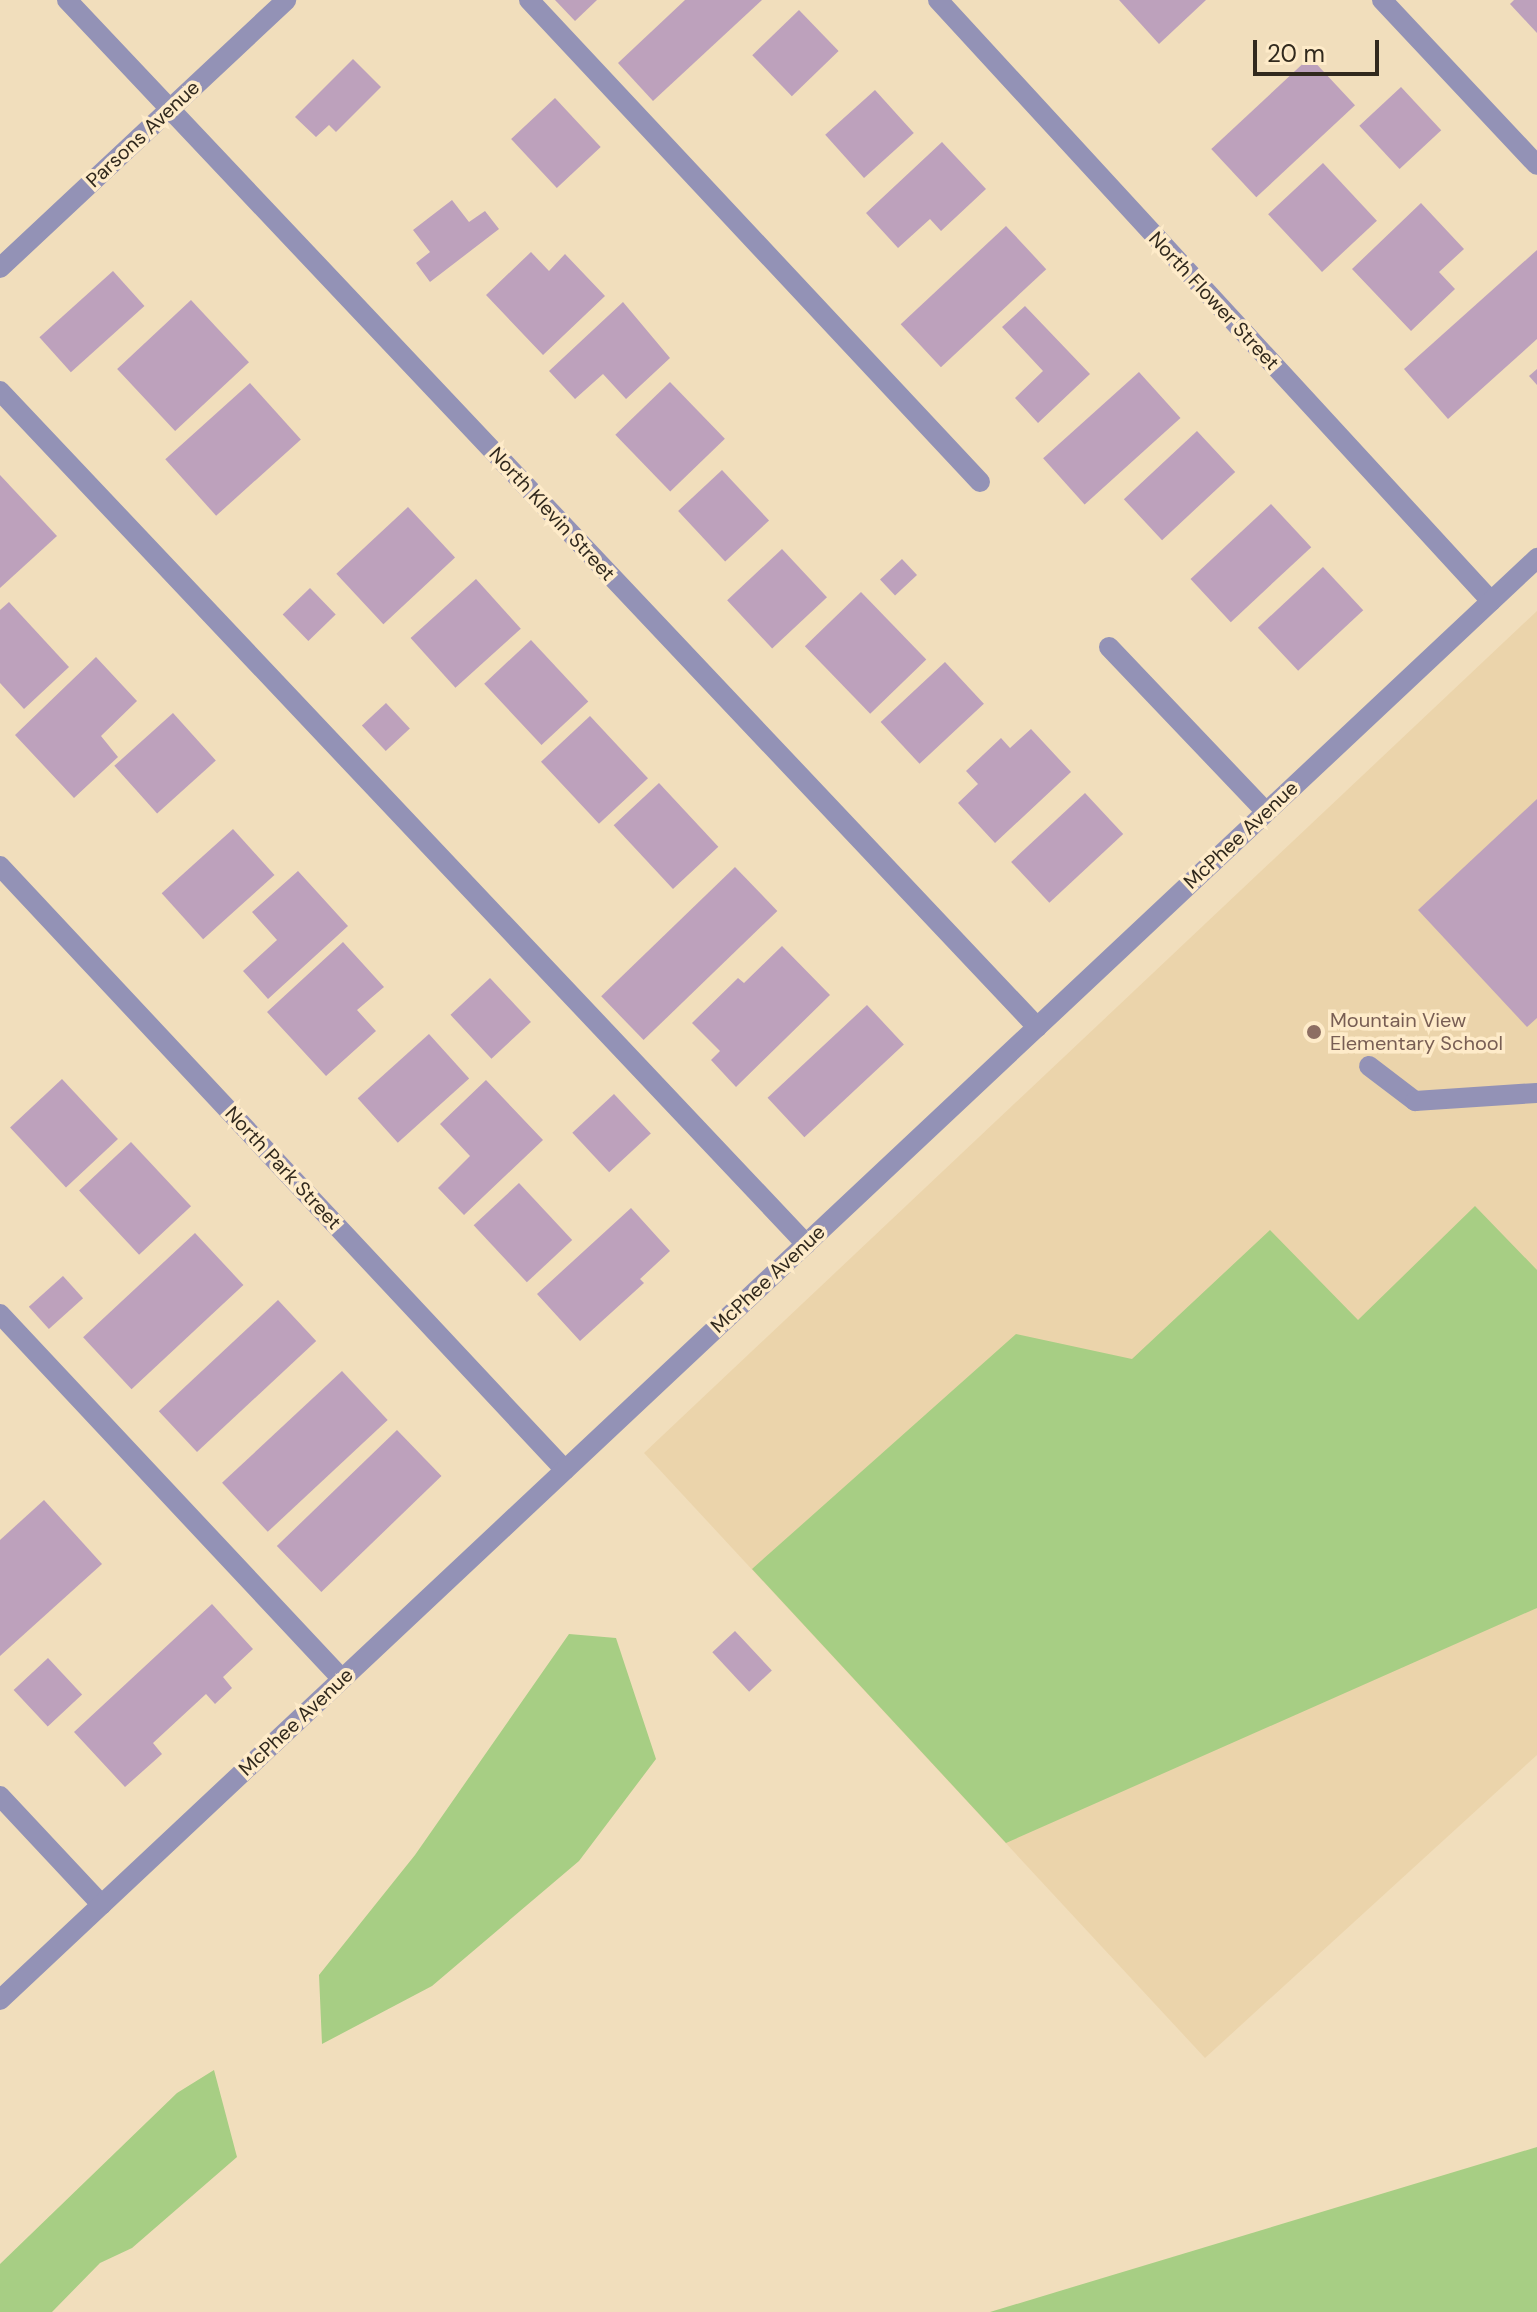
<!DOCTYPE html>
<style>
body{margin:0}
#map{position:relative;width:1537px;height:2312px;overflow:hidden;background:#f1debc;font-family:"DM Sans",sans-serif}
div>[style]{position:absolute}
[style*='--x']{left:calc(var(--x)*1px);top:calc(var(--y)*1px);width:calc(var(--w)*1px);rotate:calc(var(--a)*1deg)}
.built>*{inset:0;background:#ebd4ab}
.green>*{inset:0;background:#a7ce84}
.building>*{inset:0;background:#bda1bc;transform-origin:0 0}
.minor>*{height:20px;margin:-10px;padding:0 10px;transform-origin:10px;border-radius:10px;background:#9392b6}
.dots>*{width:22px;height:22px;translate:-50% -50%;box-sizing:border-box;border:4px solid #feebc9;border-radius:50%}
span{translate:-50% -50%;white-space:nowrap;text-align:center;line-height:1.15;-webkit-text-stroke:7px #feebc9;paint-order:stroke}
.street-label{font-size:20px;color:#31291d}
.education-label{font-size:20px;color:#785e54}
.left{translate:0 -50%;text-align:left}
.scale{position:absolute;left:1253px;top:40px;width:126px;height:36px;box-sizing:border-box;border:4px solid #31291d;border-top:0;padding-left:10px;font-size:24px;line-height:28px;white-space:nowrap;color:#31291d;-webkit-text-stroke:6px #feebc9;paint-order:stroke}
</style>
<div id="map">
<div class="built">
<div style="clip-path:polygon(1537px 611px,1537px 1755px,1205px 2058px,644px 1453px)"></div>
</div>
<div class="green">
<div style="clip-path:polygon(1475px 1206px,1537px 1270px,1537px 1608px,1006px 1843px,752px 1569px,1016px 1334px,1132px 1359px,1270px 1230px,1358px 1320px)"></div>
<div style="clip-path:polygon(569px 1634px,616px 1638px,656px 1759px,579px 1861px,432px 1986px,322px 2044px,319px 1975px,415px 1855px)"></div>
<div style="clip-path:polygon(214px 2070px,237px 2157px,132px 2248px,100px 2263px,52px 2312px,0 2312px,0 2264px,177px 2093px)"></div>
<div style="clip-path:polygon(1537px 2147px,1537px 2312px,990px 2312px)"></div>
</div>
<div class="building">
<div style="clip-path:polygon(555px 0,597px 0,575px 21px)"></div>
<div style="clip-path:polygon(685px 0,762px 0,653px 101px,618px 63px)"></div>
<div style="clip-path:polygon(1119px 0,1206px 0,1159px 44px)"></div>
<div style="clip-path:polygon(1514px 0,1537px 0,1537px 33px,1510px 4px)"></div>
<div style="left:799px;top:10px;width:57px;height:65px;rotate:46deg"></div>
<div style="left:1310px;top:57px;width:66px;height:135px;rotate:47deg"></div>
<div style="clip-path:polygon(353px 59px,381px 87px,336px 132px,329px 125px,316px 137px,295px 117px)"></div>
<div style="left:1401px;top:87px;width:59px;height:57px;rotate:47deg"></div>
<div style="left:875px;top:90px;width:58px;height:67px;rotate:48deg"></div>
<div style="left:555px;top:98px;width:67px;height:60px;rotate:47deg"></div>
<div style="clip-path:polygon(942px 142px,986px 189px,941px 231px,930px 219px,898px 248px,866px 213px)"></div>
<div style="left:1323px;top:163px;width:79px;height:75px;rotate:47deg"></div>
<div style="clip-path:polygon(452px 200px,469px 222px,485px 211px,499px 229px,430px 282px,416px 263px,430px 252px,413px 230px)"></div>
<div style="clip-path:polygon(1421px 203px,1464px 249px,1439px 272px,1455px 289px,1411px 331px,1352px 269px)"></div>
<div style="left:1006px;top:226px;width:59px;height:144px;rotate:47deg"></div>
<div style="clip-path:polygon(1537px 250px,1537px 339px,1448px 419px,1404px 369px)"></div>
<div style="clip-path:polygon(531px 252px,549px 271px,565px 254px,605px 296px,543px 355px,486px 295px)"></div>
<div style="left:113px;top:271px;width:47px;height:99px;rotate:48deg"></div>
<div style="left:191px;top:300px;width:85px;height:101px;rotate:47deg"></div>
<div style="clip-path:polygon(623px 302px,670px 358px,626px 399px,603px 374px,575px 399px,549px 371px)"></div>
<div style="clip-path:polygon(1025px 306px,1090px 374px,1038px 423px,1015px 398px,1043px 371px,1002px 327px)"></div>
<div style="clip-path:polygon(1537px 369px,1537px 385px,1529px 376px)"></div>
<div style="left:1139px;top:372px;width:62px;height:129px;rotate:48deg"></div>
<div style="left:670px;top:382px;width:79px;height:76px;rotate:46deg"></div>
<div style="left:250px;top:383px;width:76px;height:114px;rotate:48deg"></div>
<div style="left:1197px;top:431px;width:56px;height:100px;rotate:47deg"></div>
<div style="left:722px;top:470px;width:69px;height:60px;rotate:47deg"></div>
<div style="clip-path:polygon(0 475px,57px 536px,0 588px)"></div>
<div style="left:1271px;top:504px;width:59px;height:110px;rotate:47deg"></div>
<div style="left:408px;top:507px;width:69px;height:98px;rotate:47deg"></div>
<div style="left:782px;top:549px;width:66px;height:75px;rotate:47deg"></div>
<div style="left:902px;top:559px;width:22px;height:30px;rotate:47deg"></div>
<div style="left:1323px;top:567px;width:59px;height:89px;rotate:47deg"></div>
<div style="left:476px;top:579px;width:67px;height:88px;rotate:48deg"></div>
<div style="left:310px;top:588px;width:37px;height:38px;rotate:46deg"></div>
<div style="left:861px;top:592px;width:94px;height:78px;rotate:46deg"></div>
<div style="clip-path:polygon(9px 602px,69px 667px,24px 709px,0 683px,0 610px)"></div>
<div style="left:531px;top:640px;width:84px;height:64px;rotate:47deg"></div>
<div style="clip-path:polygon(96px 657px,137px 701px,101px 736px,118px 757px,74px 798px,15px 735px)"></div>
<div style="left:945px;top:662px;width:57px;height:88px;rotate:47deg"></div>
<div style="left:386px;top:703px;width:35px;height:33px;rotate:47deg"></div>
<div style="left:173px;top:713px;width:64px;height:79px;rotate:48deg"></div>
<div style="left:590px;top:716px;width:85px;height:67px;rotate:47deg"></div>
<div style="clip-path:polygon(1031px 729px,1071px 772px,995px 843px,958px 803px,978px 784px,966px 771px,1001px 738px,1010px 748px)"></div>
<div style="left:659px;top:783px;width:87px;height:62px;rotate:47deg"></div>
<div style="left:1085px;top:793px;width:56px;height:101px;rotate:47deg"></div>
<div style="clip-path:polygon(1537px 799px,1537px 1018px,1527px 1027px,1418px 910px)"></div>
<div style="left:233px;top:829px;width:62px;height:96px;rotate:48deg"></div>
<div style="left:735px;top:867px;width:61px;height:186px;rotate:46deg"></div>
<div style="clip-path:polygon(298px 871px,348px 926px,268px 999px,243px 971px,277px 940px,252px 912px)"></div>
<div style="clip-path:polygon(343px 942px,384px 987px,357px 1010px,376px 1031px,326px 1076px,267px 1012px)"></div>
<div style="clip-path:polygon(782px 946px,830px 995px,736px 1087px,711px 1060px,720px 1051px,692px 1023px,738px 978px,744px 983px)"></div>
<div style="left:490px;top:978px;width:60px;height:54px;rotate:47deg"></div>
<div style="left:867px;top:1005px;width:54px;height:136px;rotate:47deg"></div>
<div style="left:429px;top:1034px;width:60px;height:96px;rotate:48deg"></div>
<div style="left:62px;top:1079px;width:82px;height:71px;rotate:47deg"></div>
<div style="clip-path:polygon(486px 1080px,543px 1140px,464px 1215px,438px 1188px,470px 1156px,440px 1124px)"></div>
<div style="left:614px;top:1094px;width:54px;height:57px;rotate:47deg"></div>
<div style="left:131px;top:1142px;width:88px;height:71px;rotate:47deg"></div>
<div style="left:519px;top:1183px;width:78px;height:62px;rotate:47deg"></div>
<div style="clip-path:polygon(631px 1208px,670px 1251px,640px 1279px,644px 1283px,580px 1341px,537px 1294px)"></div>
<div style="left:195px;top:1233px;width:71px;height:153px;rotate:47deg"></div>
<div style="left:63px;top:1276px;width:30px;height:46px;rotate:48deg"></div>
<div style="left:278px;top:1300px;width:56px;height:163px;rotate:47deg"></div>
<div style="left:342px;top:1371px;width:67px;height:164px;rotate:47deg"></div>
<div style="left:397px;top:1430px;width:64px;height:167px;rotate:46deg"></div>
<div style="clip-path:polygon(44px 1500px,102px 1564px,0 1656px,0 1540px)"></div>
<div style="clip-path:polygon(212px 1604px,253px 1649px,223px 1677px,232px 1688px,215px 1704px,206px 1694px,153px 1743px,162px 1754px,125px 1787px,74px 1732px)"></div>
<div style="left:735px;top:1631px;width:54px;height:31px;rotate:47deg"></div>
<div style="left:48px;top:1658px;width:50px;height:47px;rotate:47deg"></div>
</div>
<div class="minor">
<div style="--x:67;--y:0;--w:1413;--a:46.63"></div>
<div style="--x:529;--y:0;--w:660;--a:46.9"></div>
<div style="--x:938;--y:0;--w:817;--a:47.38"></div>
<div style="--x:1382;--y:0;--w:226;--a:46.8"></div>
<div style="--x:0;--y:268;--w:392;--a:-43.1"></div>
<div style="--x:0;--y:391;--w:1174;--a:46.62"></div>
<div style="--x:1109;--y:647;--w:228;--a:46.4"></div>
<div style="--x:0;--y:866;--w:827;--a:46.91"></div>
<div style="--x:1369;--y:1066;--w:58;--a:37.3"></div>
<div style="--x:1415;--y:1101;--w:122;--a:-3.8"></div>
<div style="--x:0;--y:1314;--w:500;--a:46.86"></div>
<div style="--x:0;--y:1796;--w:149;--a:46.9"></div>
<div style="--x:0;--y:2000;--w:2108;--a:-43.17"></div>
</div>
<div class="dots">
<div style="left:1314px;top:1032px;background:#8d6e63"></div>
</div>
<div class="street-label">
<span style="left:143px;top:134px;rotate:-43deg">Parsons Avenue</span>
<span style="left:1214px;top:301px;rotate:47deg">North Flower Street</span>
<span style="left:552px;top:514px;rotate:47deg">North Klevin Street</span>
<span style="left:1241px;top:835px;rotate:-43deg">McPhee Avenue</span>
<span style="left:283px;top:1168px;rotate:47deg">North Park Street</span>
<span style="left:768px;top:1279px;rotate:-43deg">McPhee Avenue</span>
<span style="left:296px;top:1722px;rotate:-43deg">McPhee Avenue</span>
</div>
<div class="education-label">
<span class="left" style="left:1330px;top:1032px">Mountain View<br>Elementary School</span>
</div>
<div class="scale">20 m</div>
</div>
